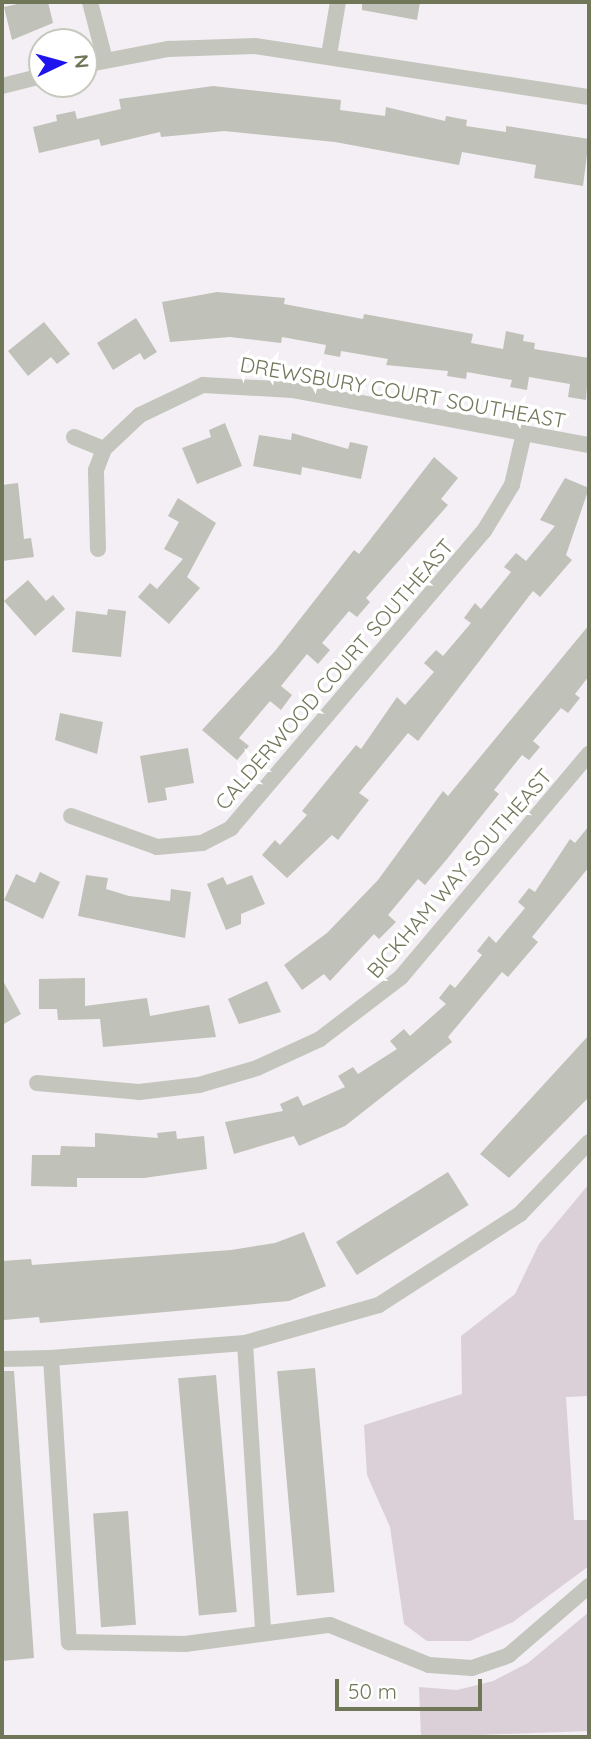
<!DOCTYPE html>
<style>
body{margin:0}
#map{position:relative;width:591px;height:1739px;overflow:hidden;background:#f3eff4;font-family:Quicksand,sans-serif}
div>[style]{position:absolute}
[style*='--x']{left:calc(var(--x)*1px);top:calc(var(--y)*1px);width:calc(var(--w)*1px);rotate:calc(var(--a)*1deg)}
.green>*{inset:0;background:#dbd0d7}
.building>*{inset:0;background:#c0c1b8;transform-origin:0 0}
.minor>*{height:16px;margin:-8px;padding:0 8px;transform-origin:8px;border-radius:8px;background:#c4c6be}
span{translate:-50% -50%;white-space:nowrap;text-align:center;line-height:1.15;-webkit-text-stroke:7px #fff;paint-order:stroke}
.street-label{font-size:21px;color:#707759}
.frame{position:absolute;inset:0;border:4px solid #707759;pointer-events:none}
.north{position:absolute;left:28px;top:28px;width:70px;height:70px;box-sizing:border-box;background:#fff;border:2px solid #c6c9bd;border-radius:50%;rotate:85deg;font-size:19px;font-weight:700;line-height:28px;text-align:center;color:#707759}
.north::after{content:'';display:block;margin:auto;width:24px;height:32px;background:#1e15ee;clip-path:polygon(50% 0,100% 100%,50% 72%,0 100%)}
.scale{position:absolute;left:335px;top:1679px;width:147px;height:32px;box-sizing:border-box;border:4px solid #707759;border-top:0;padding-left:9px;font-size:21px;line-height:24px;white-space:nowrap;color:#707759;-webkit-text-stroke:5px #fff;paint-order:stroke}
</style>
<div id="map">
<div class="green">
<div style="clip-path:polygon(589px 1184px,589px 1396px,566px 1397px,574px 1520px,589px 1520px,589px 1566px,513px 1622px,470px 1641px,427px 1641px,404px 1624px,390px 1527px,367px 1475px,364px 1425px,462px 1394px,461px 1336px,515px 1294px,539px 1244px)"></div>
<div style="clip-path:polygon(589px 1612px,589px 1731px,421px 1737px,419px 1687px,457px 1690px,493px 1681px,528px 1663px)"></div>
</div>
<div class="building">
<div style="clip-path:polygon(26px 2px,48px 2px,53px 23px,12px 40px,4px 7px)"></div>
<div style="clip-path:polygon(362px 2px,420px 2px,417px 20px,362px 10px)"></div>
<div style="clip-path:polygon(213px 86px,341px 100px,340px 110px,385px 116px,386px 107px,445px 121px,446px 116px,467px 120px,466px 126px,506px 132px,506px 126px,589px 139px,583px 186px,534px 178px,536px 165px,462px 152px,459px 165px,335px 142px,224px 131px,161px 137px,160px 132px,101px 146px,99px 139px,39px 153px,33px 127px,57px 121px,56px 115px,75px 111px,77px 119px,121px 109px,119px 99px)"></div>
<div style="clip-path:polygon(217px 292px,285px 298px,284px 304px,363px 319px,364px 314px,473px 334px,471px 343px,503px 349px,506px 331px,524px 335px,523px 341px,535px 343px,534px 349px,589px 358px,586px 400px,568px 397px,570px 384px,529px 377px,527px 390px,510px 387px,512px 380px,467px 372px,466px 379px,447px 376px,448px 371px,386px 365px,388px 359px,341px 351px,340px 357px,324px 354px,326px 345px,282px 337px,281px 343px,230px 337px,170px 342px,162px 302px)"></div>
<div style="clip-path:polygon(136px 318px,157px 352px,144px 360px,140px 353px,113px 370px,97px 343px)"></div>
<div style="clip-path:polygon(44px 322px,70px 354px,57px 364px,51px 357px,28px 376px,8px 351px)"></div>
<div style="clip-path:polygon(225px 423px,242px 466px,197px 484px,182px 448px,211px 437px,209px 430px)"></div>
<div style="clip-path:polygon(292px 433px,348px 449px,350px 442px,368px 446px,361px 479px,302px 467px,301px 475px,253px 466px,259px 435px,291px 440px)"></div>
<div style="clip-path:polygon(434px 457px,458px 478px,441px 499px,448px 505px,366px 598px,370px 602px,357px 617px,349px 611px,322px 643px,330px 650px,318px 664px,307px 654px,281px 686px,292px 695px,281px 710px,270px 701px,239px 738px,249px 746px,237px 760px,202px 730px,275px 651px,354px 550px,359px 554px)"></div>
<div style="clip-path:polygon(565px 478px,589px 488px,566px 555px,572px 560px,540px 597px,533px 591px,418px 741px,408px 733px,359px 793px,369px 800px,338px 840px,332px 835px,287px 878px,262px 855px,275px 840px,280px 845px,307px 815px,302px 811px,356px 745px,361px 749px,397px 697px,405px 705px,434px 672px,424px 663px,436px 650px,443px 656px,471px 623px,464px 618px,475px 603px,481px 609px,511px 572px,504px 567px,516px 553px,526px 561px,555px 526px,540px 520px)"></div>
<div style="clip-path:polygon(18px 483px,24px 539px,31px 538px,34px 557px,2px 561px,2px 485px)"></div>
<div style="clip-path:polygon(178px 498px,216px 523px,187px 577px,200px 588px,169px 624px,138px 597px,150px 583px,157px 589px,183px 559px,164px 549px,179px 522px,168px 516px)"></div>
<div style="clip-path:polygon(28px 580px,46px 601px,53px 595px,65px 609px,35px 636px,4px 601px)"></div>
<div style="clip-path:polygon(108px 609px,126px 611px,121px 657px,72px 652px,76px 611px,107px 615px)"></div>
<div style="clip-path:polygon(589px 625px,589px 676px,575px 694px,580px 698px,568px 713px,561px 708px,533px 741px,540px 747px,529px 760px,522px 755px,494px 790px,499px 794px,447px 859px,425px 885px,418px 879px,388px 915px,396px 922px,379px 939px,374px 934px,330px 981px,324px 974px,302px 990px,284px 965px,327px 933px,378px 880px,443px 791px,448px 796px)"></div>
<div style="clip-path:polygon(60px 713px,103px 722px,97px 754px,55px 740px)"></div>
<div style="clip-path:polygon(188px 748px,194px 783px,165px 788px,167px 800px,148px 803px,140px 756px)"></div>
<div style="clip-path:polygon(589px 826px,589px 867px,532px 937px,538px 942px,508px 977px,502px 972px,448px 1037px,452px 1042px,345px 1126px,299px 1146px,294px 1136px,234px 1154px,225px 1122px,283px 1111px,280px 1104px,298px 1096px,303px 1106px,345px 1087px,338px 1076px,353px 1067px,358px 1074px,397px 1049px,390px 1041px,404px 1029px,410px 1036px,446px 1004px,439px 998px,450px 984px,455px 988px,482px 955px,477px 951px,489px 936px,496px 943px,525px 908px,518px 902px,529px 888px,535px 892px,570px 839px,575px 843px)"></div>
<div style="clip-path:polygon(40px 872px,60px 882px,43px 919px,4px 900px,16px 874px,35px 883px)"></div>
<div style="clip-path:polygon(86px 875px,108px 878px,106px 889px,129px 896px,170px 901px,171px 889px,191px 892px,185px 938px,78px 916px)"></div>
<div style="clip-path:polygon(252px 875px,265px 904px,241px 914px,241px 924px,226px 930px,207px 884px,223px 877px,227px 885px)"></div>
<div style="clip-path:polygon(85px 978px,85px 1006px,147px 998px,150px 1016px,209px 1005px,216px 1037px,103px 1047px,100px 1019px,58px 1020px,57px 1009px,39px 1009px,39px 979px)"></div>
<div style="clip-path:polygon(2px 979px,21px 1014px,2px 1025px)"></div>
<div style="clip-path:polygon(267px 981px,281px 1012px,239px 1024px,228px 999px)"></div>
<div style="clip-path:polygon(589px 1035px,589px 1097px,509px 1178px,480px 1154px)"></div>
<div style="clip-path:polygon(176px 1131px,177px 1139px,204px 1136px,207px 1169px,144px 1178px,77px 1178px,77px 1187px,31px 1186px,32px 1155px,60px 1155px,61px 1146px,95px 1147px,95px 1133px,158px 1138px,157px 1133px)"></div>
<div style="left:448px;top:1172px;width:39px;height:132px;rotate:58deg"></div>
<div style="clip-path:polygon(304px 1232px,326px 1286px,289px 1301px,40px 1323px,39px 1317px,4px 1320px,2px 1261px,31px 1259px,32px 1265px,231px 1250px,275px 1243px)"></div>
<div style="left:315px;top:1368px;width:225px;height:38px;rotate:85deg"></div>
<div style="clip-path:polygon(2px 1371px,14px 1371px,34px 1658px,2px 1661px)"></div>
<div style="left:216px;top:1375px;width:238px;height:38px;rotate:85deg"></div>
<div style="left:128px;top:1511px;width:114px;height:35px;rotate:86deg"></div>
</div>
<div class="minor">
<div style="--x:90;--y:2;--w:60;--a:75.5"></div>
<div style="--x:329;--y:55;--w:54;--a:-80.4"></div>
<div style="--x:84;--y:65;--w:86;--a:-10.8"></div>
<div style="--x:168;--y:49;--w:87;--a:-2"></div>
<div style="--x:255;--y:46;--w:338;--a:8.7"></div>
<div style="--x:2;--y:86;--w:41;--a:-14"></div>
<div style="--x:74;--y:437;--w:32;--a:22"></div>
<div style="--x:98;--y:549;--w:79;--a:-91.5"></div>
<div style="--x:96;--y:470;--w:22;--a:-69"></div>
<div style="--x:104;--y:449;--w:50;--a:-43.4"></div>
<div style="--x:140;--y:415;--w:70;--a:-25.5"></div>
<div style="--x:203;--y:385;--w:89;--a:3.2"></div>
<div style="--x:292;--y:390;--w:302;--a:10.5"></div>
<div style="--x:71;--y:816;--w:91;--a:19.8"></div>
<div style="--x:157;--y:847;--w:45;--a:-5.1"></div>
<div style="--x:202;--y:843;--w:33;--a:-27"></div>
<div style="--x:231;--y:828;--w:390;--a:-49.6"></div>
<div style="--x:484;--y:531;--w:54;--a:-58.7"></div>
<div style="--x:512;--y:485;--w:53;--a:-77"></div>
<div style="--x:37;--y:1083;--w:102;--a:5"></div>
<div style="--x:139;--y:1092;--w:60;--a:-6.7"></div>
<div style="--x:199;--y:1085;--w:60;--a:-16.3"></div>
<div style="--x:257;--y:1068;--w:69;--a:-24.7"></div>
<div style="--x:320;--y:1039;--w:102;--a:-37.4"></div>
<div style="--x:401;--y:977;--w:292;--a:-49.9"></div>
<div style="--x:589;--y:1142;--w:100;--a:133.8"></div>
<div style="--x:520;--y:1214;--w:168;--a:147.2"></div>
<div style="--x:379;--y:1305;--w:139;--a:164.2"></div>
<div style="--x:245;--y:1343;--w:195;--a:175.6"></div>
<div style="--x:51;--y:1358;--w:285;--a:86.4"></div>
<div style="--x:69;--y:1642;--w:116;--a:1"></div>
<div style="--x:185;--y:1644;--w:146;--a:-7.5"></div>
<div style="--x:330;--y:1625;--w:107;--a:22"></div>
<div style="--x:429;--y:1665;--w:43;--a:4"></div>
<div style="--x:472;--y:1668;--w:39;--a:-19"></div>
<div style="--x:509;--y:1655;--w:106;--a:-40.8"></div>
<div style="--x:245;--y:1343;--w:289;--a:86.4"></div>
<div style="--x:2;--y:1359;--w:49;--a:-1.2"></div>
</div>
<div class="street-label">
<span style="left:403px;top:392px;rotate:10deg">DREWSBURY COURT SOUTHEAST</span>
<span style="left:334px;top:674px;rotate:-49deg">CALDERWOOD COURT SOUTHEAST</span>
<span style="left:459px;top:873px;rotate:-49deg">BICKHAM WAY SOUTHEAST</span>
</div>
<div class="frame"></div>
<div class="north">N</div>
<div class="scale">50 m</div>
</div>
